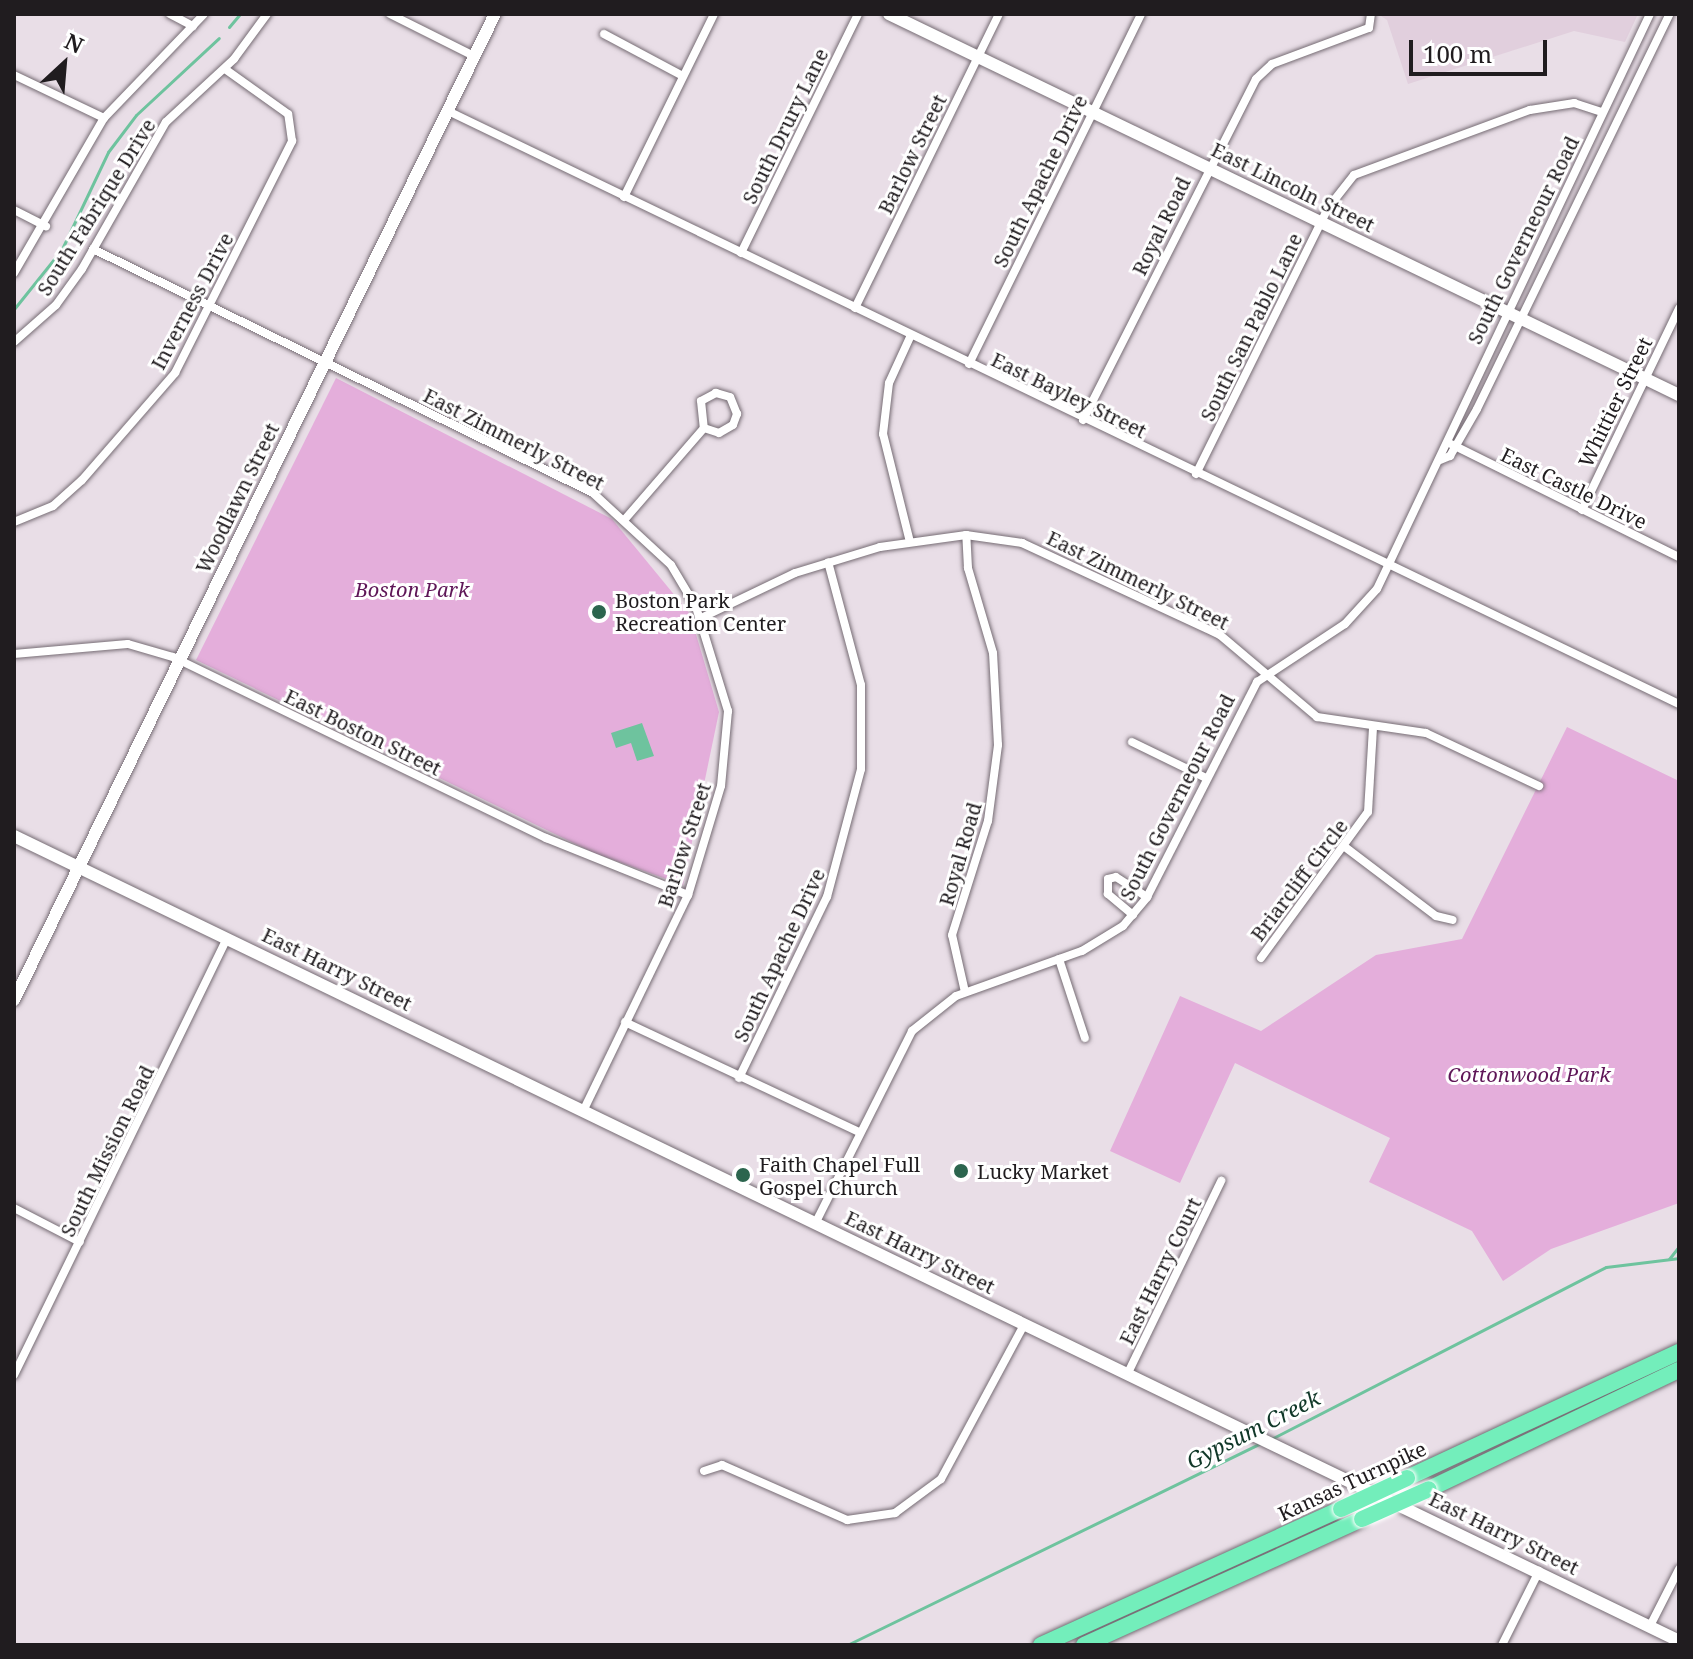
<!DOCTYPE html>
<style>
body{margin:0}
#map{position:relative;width:1693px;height:1659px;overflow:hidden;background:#e9dee7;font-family:"Noto Serif",serif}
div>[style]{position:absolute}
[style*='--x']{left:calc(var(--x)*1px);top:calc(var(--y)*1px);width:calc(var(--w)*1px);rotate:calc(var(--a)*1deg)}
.built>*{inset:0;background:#e1cfdd}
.green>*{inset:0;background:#e4aedb}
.water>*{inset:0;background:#6ec39e}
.stream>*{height:3px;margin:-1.5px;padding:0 1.5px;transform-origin:1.5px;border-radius:1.5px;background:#6ec39e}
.roads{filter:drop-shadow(0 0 2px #766c74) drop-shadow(0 0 2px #766c74)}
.street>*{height:8px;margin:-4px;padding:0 4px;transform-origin:4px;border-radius:4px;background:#fff}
.secondary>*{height:12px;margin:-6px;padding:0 6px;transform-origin:6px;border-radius:6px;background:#fff}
.highway>*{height:16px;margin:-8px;padding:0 8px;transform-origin:8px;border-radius:8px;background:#73eebb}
.bridges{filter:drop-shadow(0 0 2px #fff) drop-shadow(0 0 2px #fff)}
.highway-bridge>*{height:16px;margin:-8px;padding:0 8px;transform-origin:8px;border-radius:8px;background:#73eebb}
.dots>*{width:22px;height:22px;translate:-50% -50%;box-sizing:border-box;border:4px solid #fff;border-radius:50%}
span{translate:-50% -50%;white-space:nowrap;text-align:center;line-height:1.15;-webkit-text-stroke:6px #fff;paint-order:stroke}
.street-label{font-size:20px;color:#201c1f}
.park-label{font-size:20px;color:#5e1657;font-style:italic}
.poi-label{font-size:20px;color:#201c1f}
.left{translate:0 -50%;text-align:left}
.water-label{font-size:22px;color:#103728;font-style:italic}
.frame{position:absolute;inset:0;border:16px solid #201c1f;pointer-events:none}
.north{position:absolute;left:24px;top:24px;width:80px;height:80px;-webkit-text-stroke:6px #fff;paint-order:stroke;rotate:26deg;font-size:22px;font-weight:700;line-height:32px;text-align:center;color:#201c1f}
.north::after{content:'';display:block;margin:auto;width:28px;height:36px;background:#201c1f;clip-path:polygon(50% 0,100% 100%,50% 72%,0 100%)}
.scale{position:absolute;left:1409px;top:40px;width:138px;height:36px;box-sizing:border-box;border:4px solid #201c1f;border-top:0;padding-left:10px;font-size:24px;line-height:28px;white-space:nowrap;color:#201c1f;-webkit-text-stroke:6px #fff;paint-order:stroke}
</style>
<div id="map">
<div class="built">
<div style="clip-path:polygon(1378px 14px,1638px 14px,1625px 42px,1574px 31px,1408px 84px,1387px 20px)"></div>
</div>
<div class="green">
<div style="clip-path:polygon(336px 378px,612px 519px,690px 614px,719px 712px,683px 885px,594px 853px,196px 660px)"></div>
<div style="clip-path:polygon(1567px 727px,1679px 781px,1679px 1203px,1551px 1249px,1503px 1281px,1472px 1231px,1369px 1182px,1390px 1138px,1235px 1063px,1180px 1183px,1110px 1151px,1180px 996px,1261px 1031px,1376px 955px,1462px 939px)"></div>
</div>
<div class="water">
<div style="clip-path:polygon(642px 723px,654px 756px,637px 761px,631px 743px,616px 748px,611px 733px)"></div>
</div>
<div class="stream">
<div style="--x:229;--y:27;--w:17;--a:-50"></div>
<div style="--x:14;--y:309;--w:77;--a:-51.3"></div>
<div style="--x:62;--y:249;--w:107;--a:-64.6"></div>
<div style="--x:108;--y:152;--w:46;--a:-52.9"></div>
<div style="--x:136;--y:115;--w:113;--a:-42.9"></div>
<div style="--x:1669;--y:1259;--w:16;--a:-52"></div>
<div style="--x:1273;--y:1438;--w:374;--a:-27.2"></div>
<div style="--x:1606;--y:1267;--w:74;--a:-7"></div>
<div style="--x:847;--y:1645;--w:462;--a:-26"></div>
</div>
<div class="roads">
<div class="street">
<div style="--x:170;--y:14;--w:26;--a:28"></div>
<div style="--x:390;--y:14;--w:94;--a:26.6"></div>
<div style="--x:604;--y:34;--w:89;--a:28"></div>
<div style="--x:14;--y:75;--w:100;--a:25.5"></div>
<div style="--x:448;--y:111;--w:1366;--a:25.72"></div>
<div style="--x:624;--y:197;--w:204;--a:-63.8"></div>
<div style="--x:14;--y:210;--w:36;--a:27"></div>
<div style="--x:93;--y:249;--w:556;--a:26.01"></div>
<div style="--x:593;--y:493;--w:106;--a:42.7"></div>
<div style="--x:671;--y:565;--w:49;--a:59.2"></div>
<div style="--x:696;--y:607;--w:109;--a:72.9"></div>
<div style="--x:728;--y:711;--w:75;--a:95.3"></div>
<div style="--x:721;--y:786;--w:114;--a:106.8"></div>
<div style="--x:688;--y:895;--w:240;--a:115.9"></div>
<div style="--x:741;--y:253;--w:266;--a:-63.9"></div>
<div style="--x:14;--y:273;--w:179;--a:-59.9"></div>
<div style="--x:104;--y:118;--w:144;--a:-46.1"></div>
<div style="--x:855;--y:308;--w:327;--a:-63.9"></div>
<div style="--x:14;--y:342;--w:56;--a:-41.4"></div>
<div style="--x:56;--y:305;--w:44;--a:-54.2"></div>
<div style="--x:82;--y:269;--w:169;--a:-60.3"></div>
<div style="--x:166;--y:122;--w:93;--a:-42.8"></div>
<div style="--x:234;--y:59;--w:56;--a:-53.7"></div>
<div style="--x:969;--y:364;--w:390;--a:-63.8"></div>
<div style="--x:1083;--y:420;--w:382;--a:-63.1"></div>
<div style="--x:1256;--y:79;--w:22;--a:-43"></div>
<div style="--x:1272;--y:64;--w:103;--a:-20.4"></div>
<div style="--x:1369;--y:28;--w:14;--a:-82"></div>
<div style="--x:1451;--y:444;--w:254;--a:26.4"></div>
<div style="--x:1440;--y:460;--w:11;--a:-22"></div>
<div style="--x:1450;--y:456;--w:54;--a:-60.1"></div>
<div style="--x:1477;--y:409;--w:440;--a:-64"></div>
<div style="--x:1196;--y:474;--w:297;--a:-63.6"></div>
<div style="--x:1328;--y:208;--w:42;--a:-51.8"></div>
<div style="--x:1354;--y:175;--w:188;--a:-20.3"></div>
<div style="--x:1530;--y:110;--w:45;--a:-9"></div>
<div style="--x:1574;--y:103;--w:29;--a:18"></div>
<div style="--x:1582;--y:510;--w:224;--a:-64.3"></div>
<div style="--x:626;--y:518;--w:119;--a:-49.1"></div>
<div style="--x:704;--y:428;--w:16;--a:18"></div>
<div style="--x:719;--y:433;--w:16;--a:-30"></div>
<div style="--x:733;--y:425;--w:12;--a:-70"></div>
<div style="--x:737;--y:414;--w:18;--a:-112"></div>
<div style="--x:730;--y:397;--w:15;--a:-164"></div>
<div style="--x:716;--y:393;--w:17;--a:152"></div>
<div style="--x:701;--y:401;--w:27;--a:84"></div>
<div style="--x:14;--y:522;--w:42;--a:-22.3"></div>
<div style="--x:53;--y:506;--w:39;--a:-42"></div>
<div style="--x:82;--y:480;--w:142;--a:-49"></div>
<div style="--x:175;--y:373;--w:260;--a:-63.2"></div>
<div style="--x:292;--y:141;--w:27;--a:-98"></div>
<div style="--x:288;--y:114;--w:77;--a:-144.5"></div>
<div style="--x:910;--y:542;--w:111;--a:-104"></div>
<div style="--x:883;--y:434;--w:51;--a:-83.3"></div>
<div style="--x:889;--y:383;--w:53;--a:-65.4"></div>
<div style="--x:701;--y:618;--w:104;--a:-25.6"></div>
<div style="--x:795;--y:573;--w:89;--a:-17"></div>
<div style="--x:880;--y:547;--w:87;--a:-7.9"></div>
<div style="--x:966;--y:535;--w:57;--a:8.1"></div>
<div style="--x:1022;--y:543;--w:218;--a:24.9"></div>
<div style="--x:1220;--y:635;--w:127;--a:40.2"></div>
<div style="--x:1317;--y:717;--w:110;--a:8.4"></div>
<div style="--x:1426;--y:733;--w:125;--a:25.1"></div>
<div style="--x:14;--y:654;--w:114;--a:-5"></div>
<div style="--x:128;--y:644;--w:47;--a:16.1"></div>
<div style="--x:173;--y:657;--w:415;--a:25.9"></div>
<div style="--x:546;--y:838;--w:153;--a:21.9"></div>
<div style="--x:1132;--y:742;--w:82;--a:25.9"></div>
<div style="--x:1345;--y:847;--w:114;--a:37.2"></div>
<div style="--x:1436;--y:916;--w:17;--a:13"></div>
<div style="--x:1133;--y:915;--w:33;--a:-140"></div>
<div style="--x:1108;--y:894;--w:15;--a:-90"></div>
<div style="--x:1108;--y:879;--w:8;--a:-14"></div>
<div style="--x:1116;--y:877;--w:37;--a:33"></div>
<div style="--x:1261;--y:958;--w:181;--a:-53.8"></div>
<div style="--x:1368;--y:812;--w:84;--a:-86.6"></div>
<div style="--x:1059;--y:959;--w:83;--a:71.8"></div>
<div style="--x:965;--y:992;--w:58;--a:-102.8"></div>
<div style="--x:952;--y:935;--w:120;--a:-72.5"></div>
<div style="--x:988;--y:821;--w:77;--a:-82.5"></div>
<div style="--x:998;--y:745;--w:92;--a:-93.1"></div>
<div style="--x:993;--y:653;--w:89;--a:-106.4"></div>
<div style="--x:968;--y:568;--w:33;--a:-93"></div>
<div style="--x:625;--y:1022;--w:259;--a:25.2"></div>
<div style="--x:739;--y:1078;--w:201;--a:-64.1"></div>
<div style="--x:827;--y:897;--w:132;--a:-75.1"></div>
<div style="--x:861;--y:769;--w:84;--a:-90"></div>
<div style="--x:861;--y:685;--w:127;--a:-105"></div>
<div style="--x:14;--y:1208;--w:74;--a:27.3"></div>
<div style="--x:815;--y:1224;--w:216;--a:-63.3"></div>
<div style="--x:912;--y:1031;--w:56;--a:-38.5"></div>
<div style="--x:956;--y:996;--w:134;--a:-19.7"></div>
<div style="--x:1082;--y:951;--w:48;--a:-31.4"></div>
<div style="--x:1123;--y:926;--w:38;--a:-50"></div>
<div style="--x:1147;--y:897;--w:242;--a:-62.9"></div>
<div style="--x:1257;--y:682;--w:105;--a:-33.4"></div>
<div style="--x:1345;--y:624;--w:47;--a:-47.6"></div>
<div style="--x:1377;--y:589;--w:637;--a:-64.6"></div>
<div style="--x:14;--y:1375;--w:485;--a:-64"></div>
<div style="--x:1127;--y:1375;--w:216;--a:-64.1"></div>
<div style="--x:704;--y:1471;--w:19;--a:-18"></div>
<div style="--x:722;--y:1465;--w:137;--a:23.7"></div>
<div style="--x:847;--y:1520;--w:49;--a:-8.3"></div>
<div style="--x:895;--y:1513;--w:57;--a:-36.5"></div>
<div style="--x:941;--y:1479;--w:175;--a:-61.7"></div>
<div style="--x:1650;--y:1626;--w:64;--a:-63"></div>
<div style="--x:1502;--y:1645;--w:83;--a:-63.4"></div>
</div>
<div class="secondary">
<div style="--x:889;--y:14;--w:877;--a:25.75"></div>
<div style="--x:14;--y:836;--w:1849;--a:25.8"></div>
<div style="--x:14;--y:1000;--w:1097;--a:-64"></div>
</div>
<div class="highway">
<div style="--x:1407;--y:1478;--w:300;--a:-24.9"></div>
<div style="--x:1429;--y:1489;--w:277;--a:-25.5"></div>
<div style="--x:1041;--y:1645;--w:329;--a:-24.4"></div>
<div style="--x:1084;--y:1645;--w:305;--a:-24.4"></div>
</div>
</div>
<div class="bridges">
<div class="highway-bridge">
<div style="--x:1341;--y:1509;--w:73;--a:-25.2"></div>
<div style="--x:1362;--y:1519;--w:73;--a:-24.1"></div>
</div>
</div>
<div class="dots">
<div style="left:599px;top:612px;background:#2c654e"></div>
<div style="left:961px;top:1171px;background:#2c654e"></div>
<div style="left:743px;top:1175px;background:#2c654e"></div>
</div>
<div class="street-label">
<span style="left:785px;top:126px;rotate:-64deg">South Drury Lane</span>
<span style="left:912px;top:154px;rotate:-64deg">Barlow Street</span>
<span style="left:1040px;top:181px;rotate:-64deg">South Apache Drive</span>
<span style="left:1293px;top:187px;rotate:26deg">East Lincoln Street</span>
<span style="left:96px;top:207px;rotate:-58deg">South Fabrique Drive</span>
<span style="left:1161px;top:226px;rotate:-64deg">Royal Road</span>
<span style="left:1523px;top:240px;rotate:-64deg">South Governeour Road</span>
<span style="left:192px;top:301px;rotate:-62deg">Inverness Drive</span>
<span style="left:1251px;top:327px;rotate:-64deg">South San Pablo Lane</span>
<span style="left:1069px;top:395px;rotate:26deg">East Bayley Street</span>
<span style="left:1615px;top:402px;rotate:-64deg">Whittier Street</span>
<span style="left:514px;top:439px;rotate:27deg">East Zimmerly Street</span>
<span style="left:1574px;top:488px;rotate:26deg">East Castle Drive</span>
<span style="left:237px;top:498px;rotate:-64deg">Woodlawn Street</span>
<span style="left:1138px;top:580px;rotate:26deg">East Zimmerly Street</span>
<span style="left:363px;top:732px;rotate:26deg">East Boston Street</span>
<span style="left:1177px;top:797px;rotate:-63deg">South Governeour Road</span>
<span style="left:684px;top:845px;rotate:-72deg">Barlow Street</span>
<span style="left:960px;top:854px;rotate:-74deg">Royal Road</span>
<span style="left:1299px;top:880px;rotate:-53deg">Briarcliff Circle</span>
<span style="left:779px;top:955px;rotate:-65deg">South Apache Drive</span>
<span style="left:337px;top:969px;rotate:26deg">East Harry Street</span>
<span style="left:107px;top:1151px;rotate:-64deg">South Mission Road</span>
<span style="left:920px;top:1252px;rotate:26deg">East Harry Street</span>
<span style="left:1160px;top:1271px;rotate:-64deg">East Harry Court</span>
<span style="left:1352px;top:1481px;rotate:-25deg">Kansas Turnpike</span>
<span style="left:1504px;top:1533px;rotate:26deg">East Harry Street</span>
</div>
<div class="park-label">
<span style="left:412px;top:589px">Boston Park</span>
<span style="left:1529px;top:1074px">Cottonwood Park</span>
</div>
<div class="poi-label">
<span class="left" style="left:615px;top:612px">Boston Park<br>Recreation Center</span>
<span class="left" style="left:759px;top:1176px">Faith Chapel Full<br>Gospel Church</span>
<span class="left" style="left:977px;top:1171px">Lucky Market</span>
</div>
<div class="water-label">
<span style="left:1253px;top:1429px;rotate:-27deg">Gypsum Creek</span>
</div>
<div class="frame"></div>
<div class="north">N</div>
<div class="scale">100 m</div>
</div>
